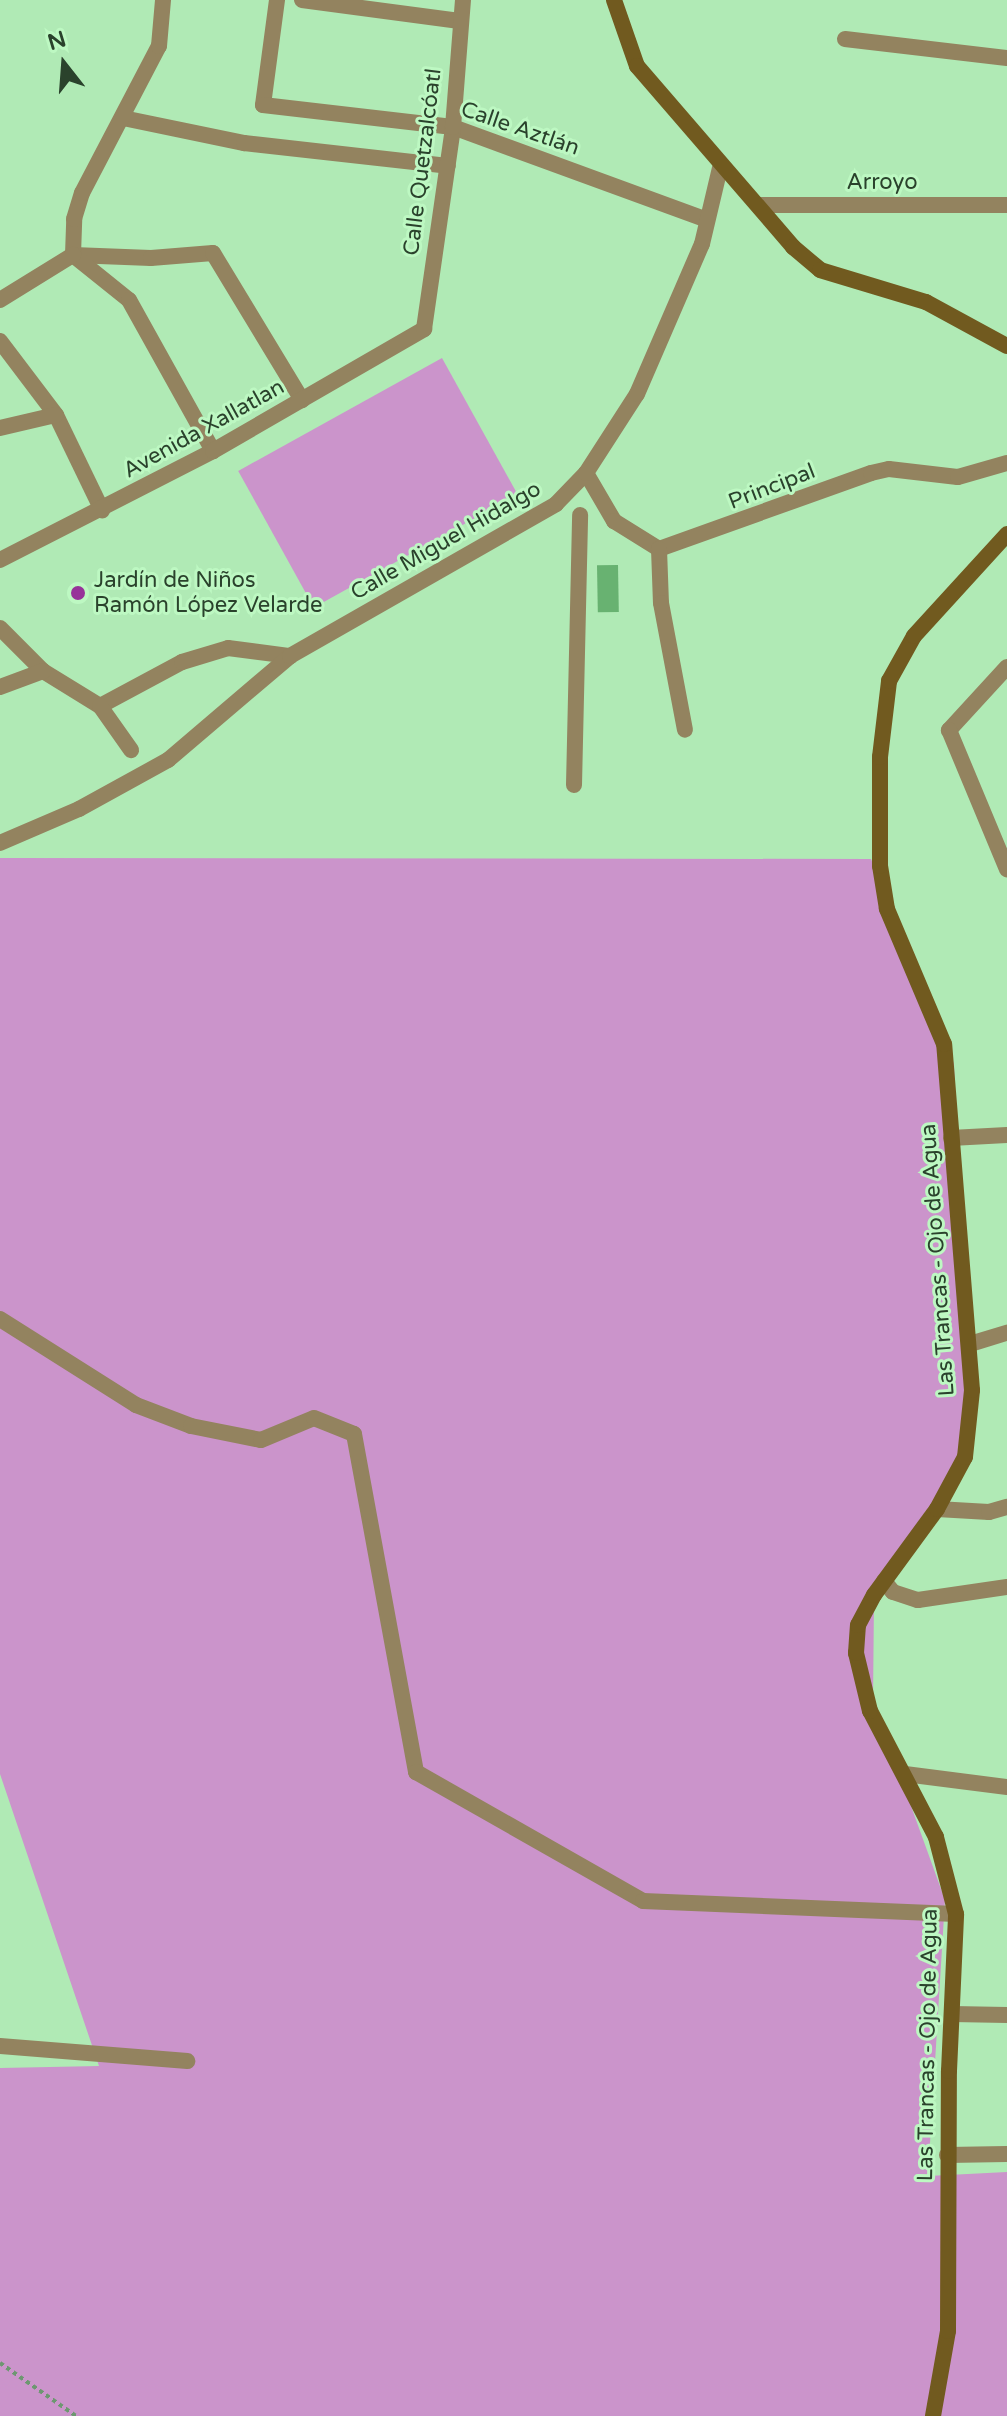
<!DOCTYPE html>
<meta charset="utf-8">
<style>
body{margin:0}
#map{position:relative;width:1007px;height:2416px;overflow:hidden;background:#b0eab5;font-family:"Varela Round",sans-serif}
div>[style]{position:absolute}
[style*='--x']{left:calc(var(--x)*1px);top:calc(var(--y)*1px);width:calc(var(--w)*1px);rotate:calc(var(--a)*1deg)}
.green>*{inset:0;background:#cb94cb;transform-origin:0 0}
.building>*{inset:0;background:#68b271;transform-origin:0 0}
.path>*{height:4px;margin-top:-2px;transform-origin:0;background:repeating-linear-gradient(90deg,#6d9771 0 4px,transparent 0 8px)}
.street>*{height:16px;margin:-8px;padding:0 8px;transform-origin:8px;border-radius:8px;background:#93835f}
.secondary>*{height:16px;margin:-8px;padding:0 8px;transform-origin:8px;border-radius:8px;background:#715a1f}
.dots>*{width:22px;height:22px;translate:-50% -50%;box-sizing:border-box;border:4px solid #bdf8c2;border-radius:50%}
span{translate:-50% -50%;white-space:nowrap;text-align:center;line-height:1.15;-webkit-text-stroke:6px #bdf8c2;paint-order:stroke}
.street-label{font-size:22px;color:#2a422c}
.poi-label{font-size:22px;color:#2a422c}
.left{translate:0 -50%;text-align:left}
.north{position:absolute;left:24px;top:24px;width:80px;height:80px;-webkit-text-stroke:6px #bdf8c2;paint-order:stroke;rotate:343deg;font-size:22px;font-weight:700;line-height:32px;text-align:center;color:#2a422c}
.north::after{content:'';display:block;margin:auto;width:28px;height:36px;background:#2a422c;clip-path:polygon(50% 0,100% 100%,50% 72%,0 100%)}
</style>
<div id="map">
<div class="green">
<div style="left:442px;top:358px;width:156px;height:233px;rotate:61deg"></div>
<div style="clip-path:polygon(0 858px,871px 859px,954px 1064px,966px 1446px,874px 1600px,873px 1701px,945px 1900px,928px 2176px,1007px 2172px,1007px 2416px,0 2416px,0 2068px,99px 2066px,0 1774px)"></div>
</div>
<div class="building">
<div style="left:618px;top:565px;width:47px;height:21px;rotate:89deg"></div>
</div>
<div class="path">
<div style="--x:0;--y:2363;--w:93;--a:34.9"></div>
</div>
<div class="street">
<div style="--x:277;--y:0;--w:106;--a:97.6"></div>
<div style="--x:263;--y:105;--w:191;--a:6.6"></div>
<div style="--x:453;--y:127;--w:270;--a:20.1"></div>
<div style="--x:302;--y:0;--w:159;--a:7.6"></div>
<div style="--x:845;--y:39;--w:163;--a:6.7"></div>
<div style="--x:123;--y:118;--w:124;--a:11.7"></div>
<div style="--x:244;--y:143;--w:205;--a:6.4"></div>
<div style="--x:758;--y:205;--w:249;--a:0"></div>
<div style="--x:73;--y:255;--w:78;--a:2.2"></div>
<div style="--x:151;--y:258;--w:62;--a:-4.6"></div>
<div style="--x:213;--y:253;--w:172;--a:58.8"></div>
<div style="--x:73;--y:255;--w:36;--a:-88"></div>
<div style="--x:74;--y:219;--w:27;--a:-73"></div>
<div style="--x:82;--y:193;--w:166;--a:-62.4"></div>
<div style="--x:159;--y:46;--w:46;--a:-85"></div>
<div style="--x:73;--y:255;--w:72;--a:38.8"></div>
<div style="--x:129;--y:300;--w:173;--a:60.9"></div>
<div style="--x:0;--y:300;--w:86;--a:-31.7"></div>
<div style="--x:0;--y:341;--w:93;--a:52.9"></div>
<div style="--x:56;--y:415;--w:106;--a:64.2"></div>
<div style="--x:0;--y:428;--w:57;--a:-13.1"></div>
<div style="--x:586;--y:473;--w:56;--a:59.7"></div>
<div style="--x:614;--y:521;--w:53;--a:31.9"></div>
<div style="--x:659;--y:549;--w:225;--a:-19.7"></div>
<div style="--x:871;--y:473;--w:18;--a:-13"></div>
<div style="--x:889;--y:469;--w:69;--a:6.6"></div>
<div style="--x:958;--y:477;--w:51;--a:-15.9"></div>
<div style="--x:659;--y:549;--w:54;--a:87.9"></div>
<div style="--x:661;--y:603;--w:129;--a:79.3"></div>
<div style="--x:0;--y:560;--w:239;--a:-27.1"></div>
<div style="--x:213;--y:451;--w:244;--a:-30"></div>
<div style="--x:424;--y:329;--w:204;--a:-81.8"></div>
<div style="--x:453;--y:127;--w:127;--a:-85.5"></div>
<div style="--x:0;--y:628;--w:61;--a:45"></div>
<div style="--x:43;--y:671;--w:67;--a:31.6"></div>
<div style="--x:100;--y:706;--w:93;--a:-28.2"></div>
<div style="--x:182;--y:662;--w:48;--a:-16.9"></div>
<div style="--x:228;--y:648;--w:63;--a:7.4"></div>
<div style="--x:1007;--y:667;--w:86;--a:132.6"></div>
<div style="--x:949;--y:730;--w:151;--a:67.4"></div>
<div style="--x:0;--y:687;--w:46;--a:-20.4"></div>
<div style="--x:100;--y:706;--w:54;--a:54.8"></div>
<div style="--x:574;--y:785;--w:270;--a:-88.7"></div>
<div style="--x:0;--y:843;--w:86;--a:-23.3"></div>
<div style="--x:79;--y:809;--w:102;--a:-28.8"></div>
<div style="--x:168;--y:760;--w:160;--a:-40.4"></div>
<div style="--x:290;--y:656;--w:306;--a:-29.7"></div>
<div style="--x:556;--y:504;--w:43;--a:-45.9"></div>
<div style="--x:586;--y:473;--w:94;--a:-57.2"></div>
<div style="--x:637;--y:394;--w:163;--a:-66.6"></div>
<div style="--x:702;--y:244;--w:78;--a:-76.7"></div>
<div style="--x:951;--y:1138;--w:56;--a:-3.1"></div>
<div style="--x:0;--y:1319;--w:161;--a:32.3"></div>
<div style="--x:136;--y:1405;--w:59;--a:20.9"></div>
<div style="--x:191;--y:1426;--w:71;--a:11.3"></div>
<div style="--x:261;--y:1440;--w:57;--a:-22.5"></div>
<div style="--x:314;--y:1418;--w:43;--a:21.8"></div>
<div style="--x:354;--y:1434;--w:344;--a:79.6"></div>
<div style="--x:416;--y:1772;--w:261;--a:29.6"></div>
<div style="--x:643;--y:1901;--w:313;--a:2.4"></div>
<div style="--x:970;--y:1344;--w:39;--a:-17"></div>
<div style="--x:937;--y:1509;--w:52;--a:3.3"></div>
<div style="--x:989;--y:1512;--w:19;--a:-16"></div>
<div style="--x:884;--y:1581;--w:14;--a:51"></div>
<div style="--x:893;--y:1592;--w:26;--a:18"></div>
<div style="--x:918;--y:1600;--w:90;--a:-8.3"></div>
<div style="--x:905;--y:1774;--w:103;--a:7.3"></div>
<div style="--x:952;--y:2014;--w:55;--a:1"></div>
<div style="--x:0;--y:2046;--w:188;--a:4.6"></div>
<div style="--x:947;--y:2155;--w:60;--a:-1"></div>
</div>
<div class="secondary">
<div style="--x:614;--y:0;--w:70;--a:70.8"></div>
<div style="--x:637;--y:66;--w:239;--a:49.2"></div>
<div style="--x:793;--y:247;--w:35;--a:40"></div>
<div style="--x:820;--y:270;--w:111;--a:16.8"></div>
<div style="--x:926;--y:302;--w:92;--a:28.5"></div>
<div style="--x:933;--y:2416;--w:86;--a:-80"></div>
<div style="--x:948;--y:2331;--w:260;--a:-89.8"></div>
<div style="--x:949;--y:2071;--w:157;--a:-87.4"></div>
<div style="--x:956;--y:1914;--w:80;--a:-104.6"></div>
<div style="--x:936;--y:1837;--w:142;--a:-117.6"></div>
<div style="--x:870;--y:1711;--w:60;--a:-103.6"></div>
<div style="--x:856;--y:1653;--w:28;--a:-86"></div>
<div style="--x:858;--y:1625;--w:34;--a:-62"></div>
<div style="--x:874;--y:1595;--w:107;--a:-53.8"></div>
<div style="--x:937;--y:1509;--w:59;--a:-61.7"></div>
<div style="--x:965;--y:1457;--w:67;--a:-84"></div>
<div style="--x:972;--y:1390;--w:347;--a:-94.6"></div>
<div style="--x:944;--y:1044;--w:147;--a:-112.9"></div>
<div style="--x:887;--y:909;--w:44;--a:-99.2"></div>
<div style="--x:880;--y:866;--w:109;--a:-90"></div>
<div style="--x:880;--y:757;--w:77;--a:-83.2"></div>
<div style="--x:889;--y:681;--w:51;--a:-60.9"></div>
<div style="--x:914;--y:636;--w:138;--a:-47.6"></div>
</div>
<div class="dots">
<div style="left:78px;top:593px;background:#973399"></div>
</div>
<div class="street-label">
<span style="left:520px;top:129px;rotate:19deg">Calle Aztlán</span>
<span style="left:423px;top:162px;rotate:-83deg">Calle Quetzalcóatl</span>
<span style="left:882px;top:183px">Arroyo</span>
<span style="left:204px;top:429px;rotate:-29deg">Avenida Xallatlan</span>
<span style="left:772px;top:487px;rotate:-21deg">Principal</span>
<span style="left:446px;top:541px;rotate:-30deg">Calle Miguel Hidalgo</span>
<span style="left:938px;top:1260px;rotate:-94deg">Las Trancas - Ojo de Agua</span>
<span style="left:928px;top:2045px;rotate:-89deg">Las Trancas - Ojo de Agua</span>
</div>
<div class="poi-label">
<span class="left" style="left:94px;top:593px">Jardín de Niños<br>Ramón López Velarde</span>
</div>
<div class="north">N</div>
</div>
